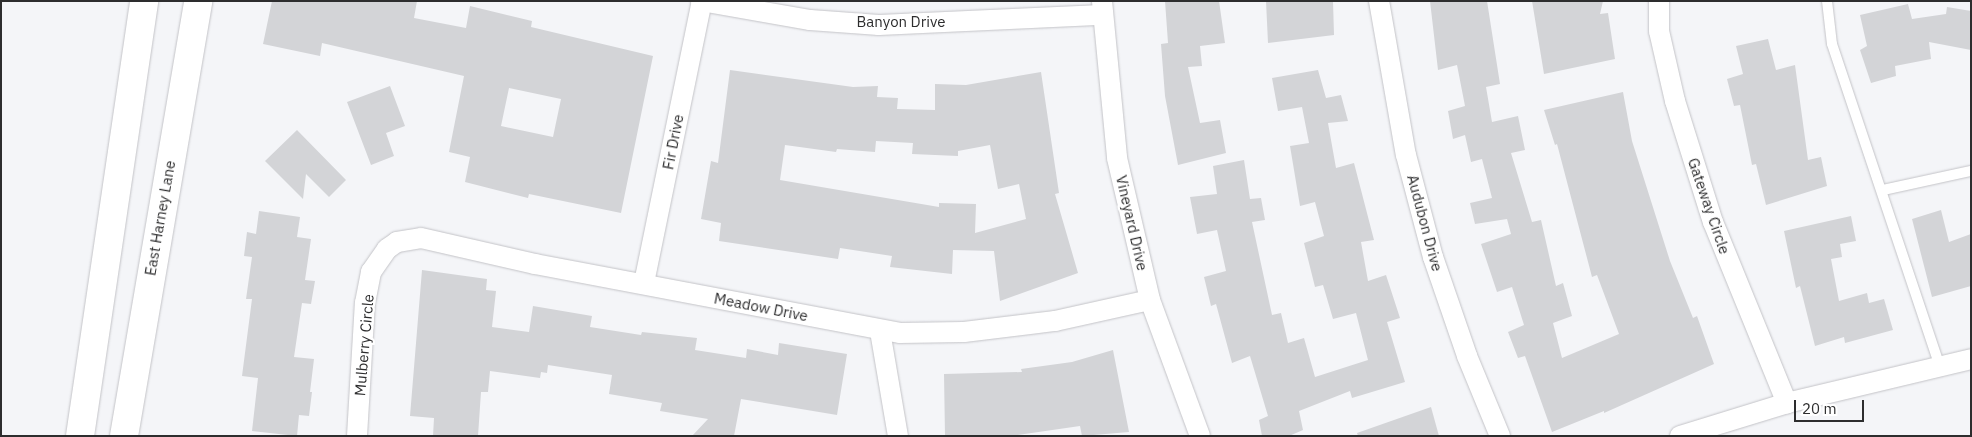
<!DOCTYPE html>
<style>
body{margin:0}
#map{position:relative;width:1972px;height:437px;overflow:hidden;background:#f4f5f8;font-family:"IBM Plex Sans",sans-serif}
div>[style]{position:absolute}
[style*='--x']{left:calc(var(--x)*1px);top:calc(var(--y)*1px);width:calc(var(--w)*1px);rotate:calc(var(--a)*1deg)}
.building>*{inset:0;background:#d3d4d7}
.roads{filter:drop-shadow(0 0 1px #c3c3c7) drop-shadow(0 0 1px #c3c3c7)}
.lane>*{height:10px;margin:-5px;padding:0 5px;transform-origin:5px;border-radius:5px;background:#fff}
.street>*{height:20px;margin:-10px;padding:0 10px;transform-origin:10px;border-radius:10px;background:#fff}
.secondary>*{height:28px;margin:-14px;padding:0 14px;transform-origin:14px;border-radius:14px;background:#fff}
span{translate:-50% -50%;white-space:nowrap;text-align:center;line-height:1.15;-webkit-text-stroke:4.5px #fff;paint-order:stroke}
.street-label{font-size:15px;color:#2d2d2e}
.frame{position:absolute;inset:0;border:2px solid #2d2d2e;pointer-events:none}
.scale{position:absolute;left:1794px;top:400px;width:70px;height:22px;box-sizing:border-box;border:2px solid #2d2d2e;border-top:0;padding-left:6px;font-size:15px;line-height:18px;white-space:nowrap;color:#2d2d2e;-webkit-text-stroke:4px #fff;paint-order:stroke}
</style>
<div id="map">
<div class="building">
<div style="clip-path:polygon(evenodd,272px 1px,417px 1px,414px 18px,466px 28px,470px 6px,532px 21px,531px 27px,653px 56px,621px 213px,529px 194px,528px 198px,465px 182px,470px 157px,449px 152px,464px 76px,322px 43px,320px 56px,263px 44px,272px 1px,509px 88px,561px 99px,553px 137px,501px 126px,509px 88px)"></div>
<div style="clip-path:polygon(1165px 1px,1219px 1px,1225px 43px,1200px 46px,1202px 66px,1188px 67px,1200px 123px,1220px 120px,1226px 153px,1178px 165px,1165px 96px,1161px 44px,1168px 43px)"></div>
<div style="clip-path:polygon(1266px 1px,1333px 1px,1334px 35px,1268px 43px)"></div>
<div style="clip-path:polygon(1430px 1px,1487px 1px,1500px 84px,1486px 87px,1492px 122px,1518px 116px,1525px 150px,1511px 153px,1532px 222px,1541px 220px,1556px 286px,1563px 283px,1572px 316px,1553px 323px,1562px 358px,1619px 334px,1597px 275px,1592px 277px,1557px 144px,1555px 145px,1544px 110px,1623px 92px,1632px 141px,1670px 261px,1693px 318px,1697px 316px,1714px 364px,1604px 413px,1604px 411px,1552px 432px,1525px 356px,1518px 358px,1508px 332px,1524px 325px,1512px 287px,1497px 292px,1481px 244px,1511px 234px,1507px 219px,1475px 224px,1470px 203px,1492px 198px,1482px 159px,1471px 162px,1465px 135px,1453px 139px,1448px 111px,1465px 106px,1457px 65px,1438px 70px)"></div>
<div style="clip-path:polygon(1532px 1px,1603px 1px,1600px 14px,1608px 13px,1615px 59px,1544px 74px)"></div>
<div style="clip-path:polygon(1908px 4px,1912px 19px,1946px 14px,1947px 7px,1971px 11px,1971px 50px,1929px 42px,1931px 59px,1895px 66px,1896px 76px,1871px 83px,1860px 50px,1867px 46px,1860px 15px)"></div>
<div style="clip-path:polygon(1768px 39px,1776px 70px,1795px 65px,1808px 160px,1821px 157px,1827px 186px,1766px 205px,1756px 164px,1752px 165px,1740px 105px,1734px 106px,1727px 79px,1743px 74px,1736px 46px)"></div>
<div style="clip-path:polygon(evenodd,730px 70px,853px 87px,878px 86px,877px 97px,898px 98px,897px 109px,935px 110px,935px 84px,966px 85px,1041px 72px,1059px 193px,1055px 194px,1078px 273px,1000px 301px,994px 251px,953px 250px,952px 274px,890px 267px,892px 256px,840px 248px,838px 259px,719px 241px,721px 223px,701px 219px,711px 161px,718px 163px,730px 70px,876px 141px,913px 143px,912px 154px,958px 156px,958px 151px,990px 145px,998px 189px,1019px 184px,1026px 219px,975px 233px,976px 204px,939px 203px,939px 207px,780px 180px,785px 145px,836px 152px,837px 149px,875px 152px,876px 141px)"></div>
<div style="clip-path:polygon(1318px 70px,1326px 98px,1341px 95px,1348px 121px,1328px 123px,1336px 168px,1354px 163px,1374px 240px,1361px 242px,1368px 281px,1386px 275px,1400px 318px,1387px 322px,1405px 382px,1352px 398px,1350px 391px,1299px 411px,1303px 430px,1289px 436px,1262px 436px,1259px 420px,1268px 416px,1250px 356px,1232px 363px,1216px 304px,1211px 306px,1204px 277px,1226px 271px,1217px 230px,1197px 234px,1190px 197px,1217px 194px,1213px 166px,1244px 160px,1250px 199px,1261px 198px,1265px 220px,1252px 222px,1272px 315px,1281px 313px,1288px 343px,1304px 338px,1315px 377px,1368px 360px,1356px 313px,1333px 319px,1323px 285px,1315px 287px,1304px 243px,1324px 236px,1315px 202px,1300px 206px,1290px 146px,1309px 143px,1302px 107px,1278px 111px,1272px 78px)"></div>
<div style="clip-path:polygon(390px 86px,405px 126px,386px 133px,394px 156px,371px 165px,347px 102px)"></div>
<div style="clip-path:polygon(297px 130px,346px 180px,329px 197px,306px 174px,303px 199px,265px 161px)"></div>
<div style="clip-path:polygon(1941px 210px,1949px 242px,1971px 234px,1971px 286px,1932px 297px,1912px 219px)"></div>
<div style="clip-path:polygon(259px 211px,300px 217px,297px 237px,311px 239px,305px 280px,315px 281px,311px 304px,302px 303px,294px 357px,314px 359px,310px 392px,312px 392px,309px 416px,299px 415px,297px 436px,252px 431px,258px 378px,242px 376px,252px 299px,246px 299px,252px 257px,244px 256px,247px 232px,256px 234px)"></div>
<div style="clip-path:polygon(1851px 216px,1856px 241px,1840px 244px,1842px 257px,1831px 259px,1839px 301px,1867px 293px,1869px 303px,1884px 299px,1893px 330px,1845px 343px,1844px 337px,1815px 346px,1800px 286px,1796px 288px,1784px 231px)"></div>
<div style="clip-path:polygon(422px 270px,487px 279px,486px 290px,496px 291px,492px 327px,529px 332px,533px 306px,592px 316px,590px 327px,641px 335px,642px 332px,697px 338px,695px 350px,746px 358px,747px 349px,778px 355px,779px 343px,847px 354px,837px 415px,741px 399px,734px 436px,692px 436px,708px 419px,660px 411px,662px 403px,609px 394px,612px 375px,548px 365px,547px 373px,541px 372px,540px 378px,490px 371px,488px 392px,481px 392px,478px 436px,433px 436px,434px 418px,410px 416px)"></div>
<div style="clip-path:polygon(1113px 350px,1129px 432px,1082px 436px,1080px 426px,1011px 436px,945px 436px,944px 374px,1022px 372px,1021px 369px,1072px 362px)"></div>
<div style="clip-path:polygon(1431px 407px,1439px 436px,1358px 436px,1357px 433px)"></div>
</div>
<div class="roads">
<div class="lane">
<div style="--x:1827;--y:1;--w:43;--a:83.4"></div>
<div style="--x:1832;--y:44;--w:340;--a:71.5"></div>
<div style="--x:1883;--y:190;--w:90;--a:-12.2"></div>
</div>
<div class="street">
<div style="--x:701;--y:1;--w:111;--a:9.9"></div>
<div style="--x:810;--y:20;--w:69;--a:4.1"></div>
<div style="--x:879;--y:25;--w:223;--a:-2.6"></div>
<div style="--x:1102;--y:1;--w:158;--a:84.5"></div>
<div style="--x:1117;--y:158;--w:146;--a:76.9"></div>
<div style="--x:1150;--y:300;--w:145;--a:69.8"></div>
<div style="--x:1379;--y:1;--w:156;--a:80.1"></div>
<div style="--x:1406;--y:155;--w:106;--a:75.2"></div>
<div style="--x:1433;--y:257;--w:105;--a:71"></div>
<div style="--x:1467;--y:356;--w:87;--a:67.6"></div>
<div style="--x:1659;--y:1;--w:30;--a:90"></div>
<div style="--x:1659;--y:31;--w:72;--a:77.1"></div>
<div style="--x:1675;--y:101;--w:127;--a:72.6"></div>
<div style="--x:1713;--y:222;--w:196;--a:67.8"></div>
<div style="--x:644;--y:283;--w:288;--a:-78.4"></div>
<div style="--x:880;--y:331;--w:107;--a:80.3"></div>
<div style="--x:357;--y:436;--w:133;--a:-86.6"></div>
<div style="--x:365;--y:303;--w:32;--a:-79"></div>
<div style="--x:371;--y:272;--w:28;--a:-55"></div>
<div style="--x:387;--y:249;--w:12;--a:-35"></div>
<div style="--x:397;--y:242;--w:24;--a:-9"></div>
<div style="--x:421;--y:238;--w:117;--a:12.8"></div>
<div style="--x:535;--y:264;--w:371;--a:10.7"></div>
<div style="--x:900;--y:333;--w:64;--a:-0.9"></div>
<div style="--x:964;--y:332;--w:92;--a:-6.9"></div>
<div style="--x:1055;--y:321;--w:97;--a:-12.5"></div>
<div style="--x:1680;--y:436;--w:112;--a:-17.1"></div>
<div style="--x:1787;--y:403;--w:189;--a:-13.4"></div>
</div>
<div class="secondary">
<div style="--x:80;--y:436;--w:440;--a:-81.6"></div>
<div style="--x:124;--y:436;--w:441;--a:-80.3"></div>
</div>
</div>
<div class="street-label">
<span style="left:901px;top:22px">Banyon Drive</span>
<span style="left:673px;top:142px;rotate:-79deg">Fir Drive</span>
<span style="left:1709px;top:206px;rotate:71deg">Gateway Circle</span>
<span style="left:160px;top:218px;rotate:-80deg">East Harney Lane</span>
<span style="left:1132px;top:223px;rotate:77deg">Vineyard Drive</span>
<span style="left:1425px;top:223px;rotate:75deg">Audubon Drive</span>
<span style="left:761px;top:307px;rotate:11deg">Meadow Drive</span>
<span style="left:364px;top:345px;rotate:-85deg">Mulberry Circle</span>
</div>
<div class="frame"></div>
<div class="scale">20 m</div>
</div>
